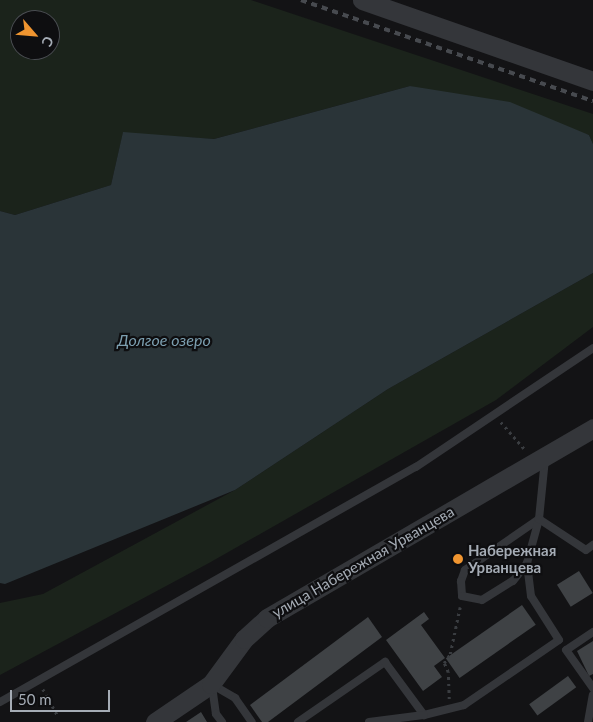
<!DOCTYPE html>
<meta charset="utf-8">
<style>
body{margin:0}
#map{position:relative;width:593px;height:722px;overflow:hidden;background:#131315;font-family:Lato,sans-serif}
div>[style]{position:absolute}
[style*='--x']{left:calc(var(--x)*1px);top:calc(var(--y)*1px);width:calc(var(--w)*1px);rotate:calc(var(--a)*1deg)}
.green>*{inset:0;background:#1b231b}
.water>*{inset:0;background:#2a3438}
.building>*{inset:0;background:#3f4245;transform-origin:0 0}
.path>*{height:2.5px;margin-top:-1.25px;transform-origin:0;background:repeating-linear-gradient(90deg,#3a3d41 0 2.5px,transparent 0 6.5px)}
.service>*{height:8px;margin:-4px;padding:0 4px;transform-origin:4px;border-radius:4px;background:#34363a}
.tertiary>*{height:19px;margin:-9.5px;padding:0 9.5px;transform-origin:9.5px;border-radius:9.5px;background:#34363a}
.rail>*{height:4px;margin-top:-2px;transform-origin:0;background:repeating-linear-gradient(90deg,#474a4f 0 6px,transparent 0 11px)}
.dots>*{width:14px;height:14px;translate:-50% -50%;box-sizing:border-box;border:2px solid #0e0e10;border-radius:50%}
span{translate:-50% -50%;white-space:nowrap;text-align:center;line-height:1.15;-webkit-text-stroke:4.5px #0e0e10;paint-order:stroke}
.poi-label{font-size:15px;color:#a5acb5;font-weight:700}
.left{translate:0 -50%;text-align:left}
.street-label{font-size:15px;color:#a5acb5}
.water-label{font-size:16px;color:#7c9fb0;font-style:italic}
.north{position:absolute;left:10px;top:10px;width:50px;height:50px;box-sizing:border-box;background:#0e0e10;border:1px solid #4a4d52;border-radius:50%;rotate:117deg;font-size:14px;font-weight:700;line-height:20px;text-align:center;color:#a5acb5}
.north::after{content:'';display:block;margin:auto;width:18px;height:22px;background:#f09530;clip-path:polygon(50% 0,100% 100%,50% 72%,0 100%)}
.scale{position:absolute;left:10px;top:690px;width:100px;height:22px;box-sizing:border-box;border:2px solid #a5acb5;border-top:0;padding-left:6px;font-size:15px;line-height:18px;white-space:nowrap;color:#a5acb5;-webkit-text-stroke:4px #0e0e10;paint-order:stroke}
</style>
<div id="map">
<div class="green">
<div style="clip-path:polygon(evenodd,0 0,251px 0,593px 114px,593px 144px,589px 135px,410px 86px,214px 139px,123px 133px,111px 185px,15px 215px,0 211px,0 0,20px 20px,50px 20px,50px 50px,20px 50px,20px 20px)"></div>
<div style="clip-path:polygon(593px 273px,593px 327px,496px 400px,209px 563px,0 675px,0 603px,43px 594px,235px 490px,388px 389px)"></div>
</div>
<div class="water">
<div style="clip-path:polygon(410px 86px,510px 102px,589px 135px,593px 144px,593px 273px,388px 389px,235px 490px,5px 584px,0 583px,0 211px,15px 215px,111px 185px,123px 132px,214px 139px)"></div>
</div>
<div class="building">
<div style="left:579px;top:571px;width:26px;height:26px;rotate:58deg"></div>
<div style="left:522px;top:605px;width:24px;height:93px;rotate:55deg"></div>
<div style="clip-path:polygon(424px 612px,429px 619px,421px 625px,445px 658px,434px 666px,442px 677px,423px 691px,386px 640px)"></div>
<div style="clip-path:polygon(368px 617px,382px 637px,268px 722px,262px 722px,250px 705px)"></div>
<div style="clip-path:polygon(593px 641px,593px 674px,589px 676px,577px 651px)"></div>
<div style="left:568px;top:676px;width:14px;height:48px;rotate:54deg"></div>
<div style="clip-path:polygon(201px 712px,207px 722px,212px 722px,186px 722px)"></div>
</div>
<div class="path">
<div style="--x:501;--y:422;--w:37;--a:49"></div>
<div style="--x:43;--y:689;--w:29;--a:61"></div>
<div style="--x:449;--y:699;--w:27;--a:-92"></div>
<div style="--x:448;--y:672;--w:10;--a:-114"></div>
<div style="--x:444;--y:663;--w:11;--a:-56"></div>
<div style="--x:450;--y:654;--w:48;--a:-78"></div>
</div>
<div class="service">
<div style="--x:539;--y:519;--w:90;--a:145.4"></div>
<div style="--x:465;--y:570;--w:12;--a:110"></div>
<div style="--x:461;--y:581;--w:15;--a:86"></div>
<div style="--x:462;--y:596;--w:20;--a:11"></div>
<div style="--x:482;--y:600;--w:36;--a:-32"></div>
<div style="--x:513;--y:581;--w:23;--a:-52"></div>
<div style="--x:527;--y:563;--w:46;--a:-74.7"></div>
<div style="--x:539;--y:519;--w:60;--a:-84.3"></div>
<div style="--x:539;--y:519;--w:56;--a:33.4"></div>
<div style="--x:586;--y:550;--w:9;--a:-36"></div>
<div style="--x:593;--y:632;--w:32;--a:146"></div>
<div style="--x:566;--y:650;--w:47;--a:54.6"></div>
<div style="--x:211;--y:684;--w:28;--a:30"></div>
<div style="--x:235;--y:698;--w:29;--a:55"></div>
<div style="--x:212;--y:686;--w:28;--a:82"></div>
<div style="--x:216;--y:714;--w:10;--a:53"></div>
<div style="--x:0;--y:702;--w:478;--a:-29.5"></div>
<div style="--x:416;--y:467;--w:213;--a:-33.9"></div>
<div style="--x:298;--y:722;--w:106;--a:-34.6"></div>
<div style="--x:385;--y:662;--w:66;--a:53.7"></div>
<div style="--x:424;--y:715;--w:41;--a:-14"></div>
<div style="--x:464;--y:705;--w:115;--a:-34.4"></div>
<div style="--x:559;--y:640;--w:52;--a:-122.5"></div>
<div style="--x:531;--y:596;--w:33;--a:-97"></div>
<div style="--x:369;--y:722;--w:55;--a:-7.3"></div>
<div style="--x:588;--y:722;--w:27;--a:-80"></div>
</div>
<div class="tertiary">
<div style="--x:362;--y:0;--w:245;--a:19.3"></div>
<div style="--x:155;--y:722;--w:68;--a:-34.2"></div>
<div style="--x:211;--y:684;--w:56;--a:-53.7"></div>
<div style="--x:244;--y:639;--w:31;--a:-42"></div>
<div style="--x:267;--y:618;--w:377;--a:-30.2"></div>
</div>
<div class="rail">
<div style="--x:301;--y:0;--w:309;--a:19.1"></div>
</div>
<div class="dots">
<div style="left:458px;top:559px;background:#f09530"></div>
</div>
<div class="poi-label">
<span class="left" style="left:468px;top:559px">Набережная<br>Урванцева</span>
</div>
<div class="street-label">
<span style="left:363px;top:562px;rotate:-30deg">улица Набережная Урванцева</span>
</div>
<div class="water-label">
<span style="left:164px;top:340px">Долгое озеро</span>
</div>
<div class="north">С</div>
<div class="scale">50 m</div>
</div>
